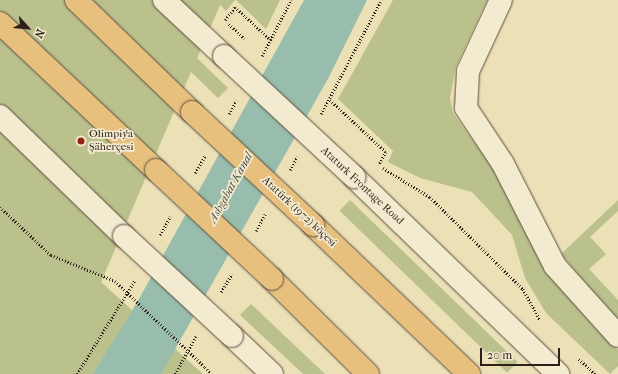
<!DOCTYPE html>
<meta charset="utf-8">
<style>
body{margin:0}
#map{position:relative;width:618px;height:374px;overflow:hidden;background:#ece0b7;font-family:"IM FELL French Canon",serif}
div>[style]{position:absolute}
[style*='--x']{left:calc(var(--x)*1px);top:calc(var(--y)*1px);width:calc(var(--w)*1px);rotate:calc(var(--a)*1deg)}
.green>*{inset:0;background:#bbc18c;transform-origin:0 0}
.water>*{inset:0;background:#99bdac}
.path>*{height:2.5px;margin-top:-1.25px;transform-origin:0;background:repeating-linear-gradient(90deg,#2d1f19 0 1px,transparent 0 3px)}
.roads{filter:drop-shadow(0 0 1px #5d4f40) drop-shadow(0 0 1px #5d4f40)}
.minor>*{height:22px;margin:-11px;padding:0 11px;transform-origin:11px;border-radius:11px;background:#f3ebd0}
.major>*{height:22px;margin:-11px;padding:0 11px;transform-origin:11px;border-radius:11px;background:#e6c07c}
.path-bridge>*{height:2.5px;margin-top:-1.25px;transform-origin:0;background:repeating-linear-gradient(90deg,#2d1f19 0 1px,transparent 0 3px)}
.bridges{filter:drop-shadow(0 0 1px #5d4f40) drop-shadow(0 0 1px #5d4f40)}
.minor-bridge>*{height:22px;margin:-11px;padding:0 11px;transform-origin:11px;border-radius:11px;background:#f3ebd0}
.major-bridge>*{height:22px;margin:-11px;padding:0 11px;transform-origin:11px;border-radius:11px;background:#e6c07c}
.dots>*{width:11px;height:11px;translate:-50% -50%;box-sizing:border-box;border:2px solid #f3ebd0;border-radius:50%}
span{translate:-50% -50%;white-space:nowrap;text-align:center;line-height:1.15;-webkit-text-stroke:3.5px #f3ebd0;paint-order:stroke}
.poi-label{font-size:11px;color:#2d1f19}
.left{translate:0 -50%;text-align:left}
.street-label{font-size:11px;color:#2d1f19}
.water-label{font-size:12px;color:#4d4e45;font-style:italic}
.north{position:absolute;left:8px;top:8px;width:40px;height:40px;-webkit-text-stroke:3px #f3ebd0;paint-order:stroke;rotate:117deg;font-size:11px;font-weight:700;line-height:16px;text-align:center;color:#2d1f19}
.north::after{content:'';display:block;margin:auto;width:14px;height:18px;background:#2d1f19;clip-path:polygon(50% 0,100% 100%,50% 72%,0 100%)}
.scale{position:absolute;left:480px;top:348px;width:80px;height:18px;box-sizing:border-box;border:2px solid #2d1f19;border-top:0;padding-left:5px;font-size:12px;line-height:14px;white-space:nowrap;color:#2d1f19;-webkit-text-stroke:3px #f3ebd0;paint-order:stroke}
</style>
<div id="map">
<div class="green">
<div style="clip-path:polygon(0 0,235px 0,226px 11px,220px 5px,197px 58px,228px 88px,218px 98px,191px 72px,101px 282px,203px 374px,0 374px)"></div>
<div style="clip-path:polygon(236px 0,280px 0,266px 29px)"></div>
<div style="clip-path:polygon(393px 0,487px 0,456px 66px,450px 98px,453px 113px,493px 168px,565px 292px,618px 350px,618px 366px,610px 374px,546px 313px,525px 278px,512px 235px,472px 192px,420px 178px,388px 162px,393px 151px,338px 99px)"></div>
<div style="left:350px;top:200px;width:233px;height:15px;rotate:44deg"></div>
<div style="clip-path:polygon(618px 200px,618px 211px,590px 237px,606px 254px,589px 269px,618px 300px,618px 321px,561px 254px)"></div>
<div style="clip-path:polygon(251px 304px,325px 374px,303px 374px,240px 315px)"></div>
</div>
<div class="water">
<div style="clip-path:polygon(304px 0,367px 0,329px 77px,161px 374px,93px 374px,139px 299px)"></div>
</div>
<div class="path">
<div style="--x:225;--y:20;--w:16;--a:-52"></div>
<div style="--x:235;--y:7;--w:49;--a:42.5"></div>
<div style="--x:262;--y:56;--w:63;--a:-62.6"></div>
<div style="--x:330;--y:100;--w:76;--a:42.9"></div>
<div style="--x:386;--y:152;--w:15;--a:118"></div>
<div style="--x:229;--y:114;--w:15;--a:-62"></div>
<div style="--x:321;--y:114;--w:129;--a:-62.2"></div>
<div style="--x:383;--y:168;--w:55;--a:31.7"></div>
<div style="--x:430;--y:197;--w:131;--a:44.7"></div>
<div style="--x:523;--y:289;--w:35;--a:61"></div>
<div style="--x:290;--y:170;--w:15;--a:-62"></div>
<div style="--x:195;--y:173;--w:20;--a:-60"></div>
<div style="--x:0;--y:207;--w:70;--a:43.3"></div>
<div style="--x:51;--y:255;--w:69;--a:22.1"></div>
<div style="--x:256;--y:231;--w:19;--a:-62"></div>
<div style="--x:160;--y:235;--w:21;--a:-61"></div>
<div style="--x:221;--y:292;--w:21;--a:-59"></div>
<div style="--x:579;--y:359;--w:22;--a:43"></div>
<div style="--x:205;--y:367;--w:9;--a:49"></div>
<div style="--x:77;--y:374;--w:110;--a:-58.3"></div>
<div style="--x:175;--y:374;--w:43;--a:-61.1"></div>
</div>
<div class="roads">
<div class="minor">
<div style="--x:164;--y:0;--w:82;--a:43"></div>
<div style="--x:501;--y:0;--w:78;--a:114.9"></div>
<div style="--x:468;--y:71;--w:37;--a:93"></div>
<div style="--x:466;--y:108;--w:67;--a:56.5"></div>
<div style="--x:503;--y:164;--w:114;--a:63"></div>
<div style="--x:555;--y:266;--w:94;--a:48"></div>
<div style="--x:0;--y:116;--w:173;--a:44.1"></div>
<div style="--x:354;--y:177;--w:284;--a:44"></div>
<div style="--x:232;--y:336;--w:55;--a:43.5"></div>
</div>
<div class="major">
<div style="--x:76;--y:0;--w:161;--a:44"></div>
<div style="--x:0;--y:23;--w:214;--a:43.3"></div>
<div style="--x:313;--y:225;--w:216;--a:43.7"></div>
<div style="--x:272;--y:279;--w:135;--a:44.7"></div>
</div>
</div>
<div class="path-bridge">
<div style="--x:229;--y:24;--w:21;--a:43"></div>
<div style="--x:115;--y:281;--w:124;--a:43.7"></div>
</div>
<div class="bridges">
<div class="minor-bridge">
<div style="--x:224;--y:56;--w:178;--a:42.9"></div>
<div style="--x:124;--y:236;--w:147;--a:42.8"></div>
</div>
<div class="major-bridge">
<div style="--x:192;--y:112;--w:166;--a:43"></div>
<div style="--x:156;--y:170;--w:159;--a:43.2"></div>
</div>
</div>
<div class="dots">
<div style="left:81px;top:141px;background:#8f2418"></div>
</div>
<div class="poi-label">
<span class="left" style="left:89px;top:141px">Olimpiýa<br>Şäherçesi</span>
</div>
<div class="street-label">
<span style="left:362px;top:186px;rotate:43deg">Ataturk Frontage Road</span>
<span style="left:299px;top:212px;rotate:43deg">Atatürk (1972) köçesi</span>
</div>
<div class="water-label">
<span style="left:231px;top:188px;rotate:-61deg">Ashgabat Kanal</span>
</div>
<div class="north">N</div>
<div class="scale">20 m</div>
</div>
